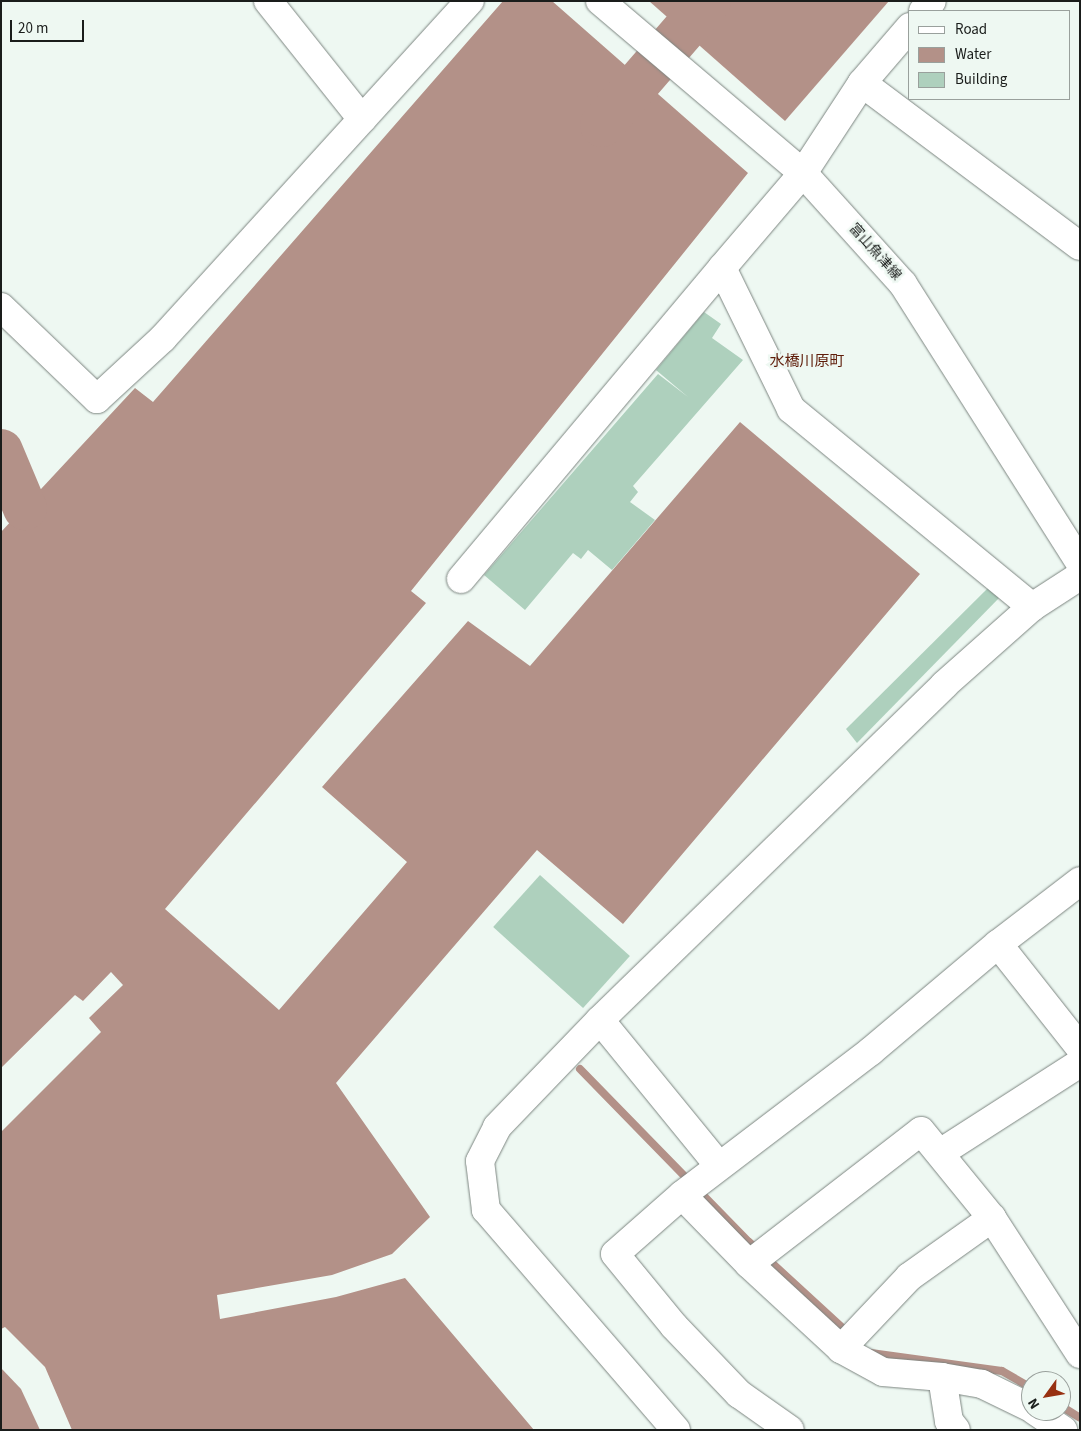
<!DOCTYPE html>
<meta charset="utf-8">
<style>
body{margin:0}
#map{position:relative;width:1081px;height:1431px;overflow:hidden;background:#eef8f2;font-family:"Source Sans 3","Noto Sans JP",sans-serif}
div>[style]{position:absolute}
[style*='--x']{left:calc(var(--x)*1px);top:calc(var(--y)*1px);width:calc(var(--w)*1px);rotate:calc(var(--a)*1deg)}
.water>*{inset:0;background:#b39188}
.stream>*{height:8px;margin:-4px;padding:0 4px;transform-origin:4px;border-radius:4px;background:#b39188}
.river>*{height:44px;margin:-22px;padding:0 22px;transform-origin:22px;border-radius:22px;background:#b39188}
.building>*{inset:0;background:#aed0bd;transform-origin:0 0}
.roads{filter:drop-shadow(0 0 1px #7c8580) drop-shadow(0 0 1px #7c8580)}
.minor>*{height:28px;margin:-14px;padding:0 14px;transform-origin:14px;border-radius:14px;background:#fff}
.major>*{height:28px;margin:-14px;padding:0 14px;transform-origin:14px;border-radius:14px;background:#fff}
span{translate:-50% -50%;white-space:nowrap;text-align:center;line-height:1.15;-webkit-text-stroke:5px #eef8f2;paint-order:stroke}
.street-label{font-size:14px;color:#1a1d1b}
.neighbourhood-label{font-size:15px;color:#5f1d0a}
.frame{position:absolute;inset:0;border:2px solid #1a1d1b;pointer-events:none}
.legend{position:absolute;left:908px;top:10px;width:162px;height:90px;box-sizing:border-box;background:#eef8f2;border:1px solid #99a09c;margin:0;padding:6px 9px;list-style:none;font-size:15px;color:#1a1d1b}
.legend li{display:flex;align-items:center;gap:10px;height:25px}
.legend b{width:25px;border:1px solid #99a09c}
.north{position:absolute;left:1021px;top:1371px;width:50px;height:50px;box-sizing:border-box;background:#eef8f2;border:1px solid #99a09c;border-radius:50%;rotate:238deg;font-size:14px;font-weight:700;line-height:20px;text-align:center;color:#1a1d1b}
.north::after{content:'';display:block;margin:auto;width:18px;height:22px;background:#973011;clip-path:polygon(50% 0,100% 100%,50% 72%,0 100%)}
.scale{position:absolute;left:10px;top:20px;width:74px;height:22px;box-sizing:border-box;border:2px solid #1a1d1b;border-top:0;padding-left:6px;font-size:15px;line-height:18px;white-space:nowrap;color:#1a1d1b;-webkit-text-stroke:4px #eef8f2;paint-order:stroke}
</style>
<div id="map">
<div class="water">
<div style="clip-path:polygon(503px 1px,552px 1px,748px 173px,411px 591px,426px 603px,165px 909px,279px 1010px,407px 862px,322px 787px,468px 621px,530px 666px,740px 422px,920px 574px,623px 924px,537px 850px,336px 1083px,430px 1217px,392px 1254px,332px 1275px,217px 1295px,220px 1319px,336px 1297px,405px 1278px,534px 1430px,72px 1430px,45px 1367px,5px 1327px,1px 1329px,1px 1132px,101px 1032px,89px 1018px,123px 985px,111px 972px,83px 1001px,75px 995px,1px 1068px,1px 532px,135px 388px,153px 402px)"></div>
<div style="clip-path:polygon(649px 1px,889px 1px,785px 121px)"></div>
<div style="clip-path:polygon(1px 1368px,21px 1389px,40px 1430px,1px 1430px)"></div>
</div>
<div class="stream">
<div style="--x:580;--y:1069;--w:242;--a:45.7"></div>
<div style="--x:749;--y:1242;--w:136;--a:42.6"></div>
<div style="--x:871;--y:1353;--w:132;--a:7.8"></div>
<div style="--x:1002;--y:1371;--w:34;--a:30"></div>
<div style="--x:1061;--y:1406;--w:22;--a:32"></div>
</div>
<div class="river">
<div style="--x:602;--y:125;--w:164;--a:-49.2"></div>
<div style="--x:1;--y:451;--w:62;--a:67.2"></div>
</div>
<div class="building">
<div style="clip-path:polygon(704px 312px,721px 324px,712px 338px,743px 360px,633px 486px,638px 492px,630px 502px,655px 520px,612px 570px,588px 550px,581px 559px,573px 553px,525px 610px,484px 575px,658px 374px,688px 397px,656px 370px)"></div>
<div style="clip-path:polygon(989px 587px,1000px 597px,857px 743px,846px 729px)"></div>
<div style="left:540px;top:875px;width:121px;height:70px;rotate:42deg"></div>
</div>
<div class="roads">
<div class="minor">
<div style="--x:268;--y:1;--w:151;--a:51.5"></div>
<div style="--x:923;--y:11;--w:13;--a:-48"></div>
<div style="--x:910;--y:27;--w:74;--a:130.6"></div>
<div style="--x:862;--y:83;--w:108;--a:123.2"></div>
<div style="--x:803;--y:173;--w:125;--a:130.5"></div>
<div style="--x:722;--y:268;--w:157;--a:63.9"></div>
<div style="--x:791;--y:409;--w:312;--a:39.4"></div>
<div style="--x:862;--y:83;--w:272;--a:36.8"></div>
<div style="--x:1;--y:307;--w:133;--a:43.8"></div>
<div style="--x:97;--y:399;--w:90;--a:-42.7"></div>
<div style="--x:163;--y:338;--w:456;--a:-47.7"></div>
<div style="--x:461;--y:579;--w:406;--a:-50"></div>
<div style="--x:998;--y:944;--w:132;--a:51.7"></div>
<div style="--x:600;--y:1020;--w:188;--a:50.8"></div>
<div style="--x:940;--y:1153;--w:166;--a:-32.7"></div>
<div style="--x:682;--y:1195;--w:89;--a:138.6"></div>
<div style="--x:615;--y:1254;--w:93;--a:50.7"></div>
<div style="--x:674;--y:1326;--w:94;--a:46.3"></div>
<div style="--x:739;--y:1394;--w:62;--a:35.2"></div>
<div style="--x:749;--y:1264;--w:217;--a:-37.7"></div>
<div style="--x:921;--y:1131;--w:112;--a:50.8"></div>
<div style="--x:992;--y:1218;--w:162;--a:57.1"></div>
<div style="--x:841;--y:1349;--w:99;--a:-46.6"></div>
<div style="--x:909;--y:1277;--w:102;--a:-35.4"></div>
<div style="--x:942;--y:1377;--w:45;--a:81"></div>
<div style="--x:949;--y:1421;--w:11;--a:52"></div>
<div style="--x:1031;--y:1408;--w:55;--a:-153.9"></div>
<div style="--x:982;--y:1384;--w:41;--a:-170.1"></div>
<div style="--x:942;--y:1377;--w:59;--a:-175.2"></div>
<div style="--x:883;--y:1372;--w:48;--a:-151.3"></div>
<div style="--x:841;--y:1349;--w:125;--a:-137.3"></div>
<div style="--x:749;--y:1264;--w:96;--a:-134.2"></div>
<div style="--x:682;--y:1195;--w:238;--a:-37.3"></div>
<div style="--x:871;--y:1051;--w:166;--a:-40.1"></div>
<div style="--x:998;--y:944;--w:103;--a:-37.5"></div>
<div style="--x:1035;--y:1411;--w:34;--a:34"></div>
<div style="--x:676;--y:1430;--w:291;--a:-130.8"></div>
<div style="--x:486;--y:1210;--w:49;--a:-97"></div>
<div style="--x:480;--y:1161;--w:38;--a:-63"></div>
<div style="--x:497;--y:1127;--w:149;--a:-46.1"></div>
<div style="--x:600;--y:1020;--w:480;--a:-44.2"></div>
<div style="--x:944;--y:685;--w:118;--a:-41.6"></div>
<div style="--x:1032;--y:607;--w:57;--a:-32.9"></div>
</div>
<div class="major">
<div style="--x:600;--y:1;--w:266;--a:40.3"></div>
<div style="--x:803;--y:173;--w:149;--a:48"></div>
<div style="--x:903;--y:284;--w:330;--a:57.6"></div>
</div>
</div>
<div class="street-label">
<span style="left:875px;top:252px;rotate:48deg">富山魚津線</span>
</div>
<div class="neighbourhood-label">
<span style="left:807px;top:362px">水橋川原町</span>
</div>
<div class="frame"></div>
<ul class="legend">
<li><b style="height:6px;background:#fff"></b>Road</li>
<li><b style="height:14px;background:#b39188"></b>Water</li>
<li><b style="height:14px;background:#aed0bd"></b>Building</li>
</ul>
<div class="north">N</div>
<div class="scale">20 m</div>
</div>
